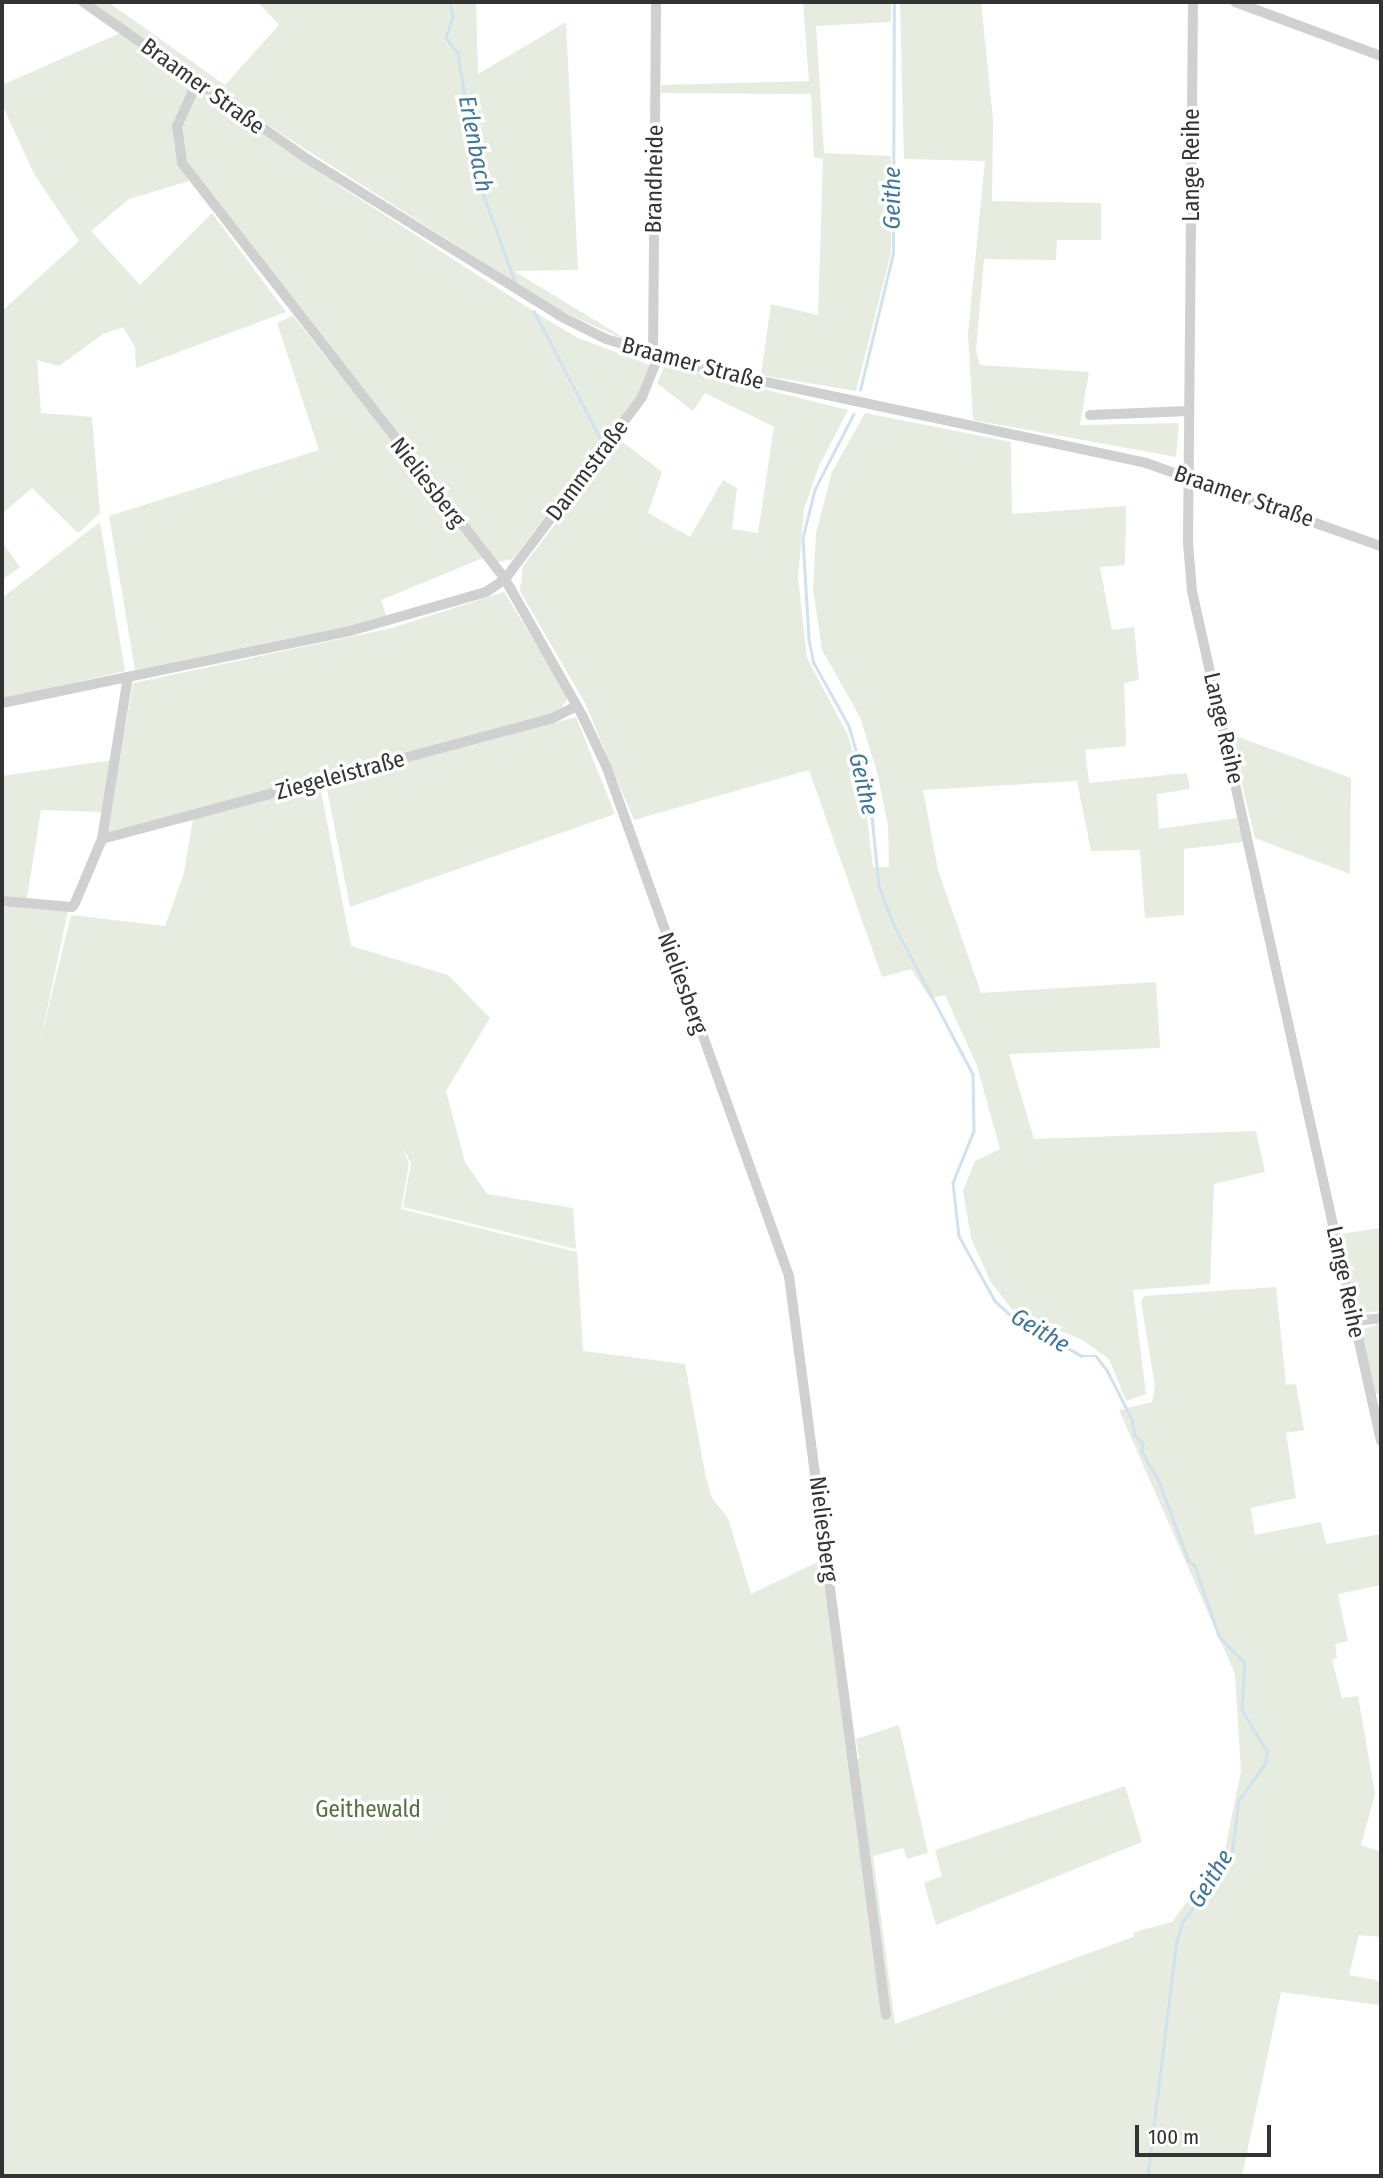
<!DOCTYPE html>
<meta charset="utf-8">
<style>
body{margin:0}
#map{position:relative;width:1383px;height:2178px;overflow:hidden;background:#fff;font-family:"Fira Sans Condensed",sans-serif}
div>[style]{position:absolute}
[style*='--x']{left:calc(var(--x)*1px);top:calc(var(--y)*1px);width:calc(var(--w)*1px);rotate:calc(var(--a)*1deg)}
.green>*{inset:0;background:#e6ecdf}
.stream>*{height:2.5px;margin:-1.25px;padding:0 1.25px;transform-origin:1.25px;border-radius:1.25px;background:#cfe2ee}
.minor>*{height:10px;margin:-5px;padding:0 5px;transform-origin:5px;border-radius:5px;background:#d0d0d0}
span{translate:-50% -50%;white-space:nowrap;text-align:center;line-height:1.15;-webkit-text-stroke:7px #fff;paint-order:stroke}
.street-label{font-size:23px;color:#333}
.park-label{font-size:23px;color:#56703f}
.water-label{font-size:24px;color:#3f7597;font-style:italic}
.frame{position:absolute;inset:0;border:4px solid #333;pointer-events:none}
.scale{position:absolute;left:1135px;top:2125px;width:136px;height:32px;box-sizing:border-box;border:4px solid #333;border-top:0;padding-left:9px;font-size:21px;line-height:24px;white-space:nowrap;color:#333;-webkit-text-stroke:5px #fff;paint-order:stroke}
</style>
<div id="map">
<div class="green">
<div style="clip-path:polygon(89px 2px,108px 2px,225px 85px,279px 25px,258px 2px,476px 2px,478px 74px,566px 22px,578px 270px,514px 271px,634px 344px,557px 309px,277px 131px)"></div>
<div style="clip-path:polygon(803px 2px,891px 2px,891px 22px,816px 26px,824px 153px,891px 156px,891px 253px,856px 391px,761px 375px,771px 304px,818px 315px,823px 159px,814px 157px,811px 94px,661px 93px,661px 85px,809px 81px)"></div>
<div style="clip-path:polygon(900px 2px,981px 2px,993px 119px,992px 201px,1101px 203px,1101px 240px,1057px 240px,1056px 260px,984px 259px,976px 350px,980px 365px,1089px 372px,1080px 425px,1179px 423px,1176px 457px,973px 420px,968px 334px,985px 161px,904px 159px)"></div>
<div style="clip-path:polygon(120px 33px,301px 161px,541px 316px,578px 338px,650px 365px,637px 396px,513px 559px,498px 562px,458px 513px,483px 558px,381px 600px,387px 618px,135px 670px,109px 516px,319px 450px,277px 323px,293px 316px,340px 375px,185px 162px,181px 127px,190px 100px,185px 97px,174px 126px,174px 145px,189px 181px,129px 199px,91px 231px,140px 285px,212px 213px,286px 312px,136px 368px,135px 347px,123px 327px,103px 334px,59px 366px,37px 360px,41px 413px,92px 417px,100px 513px,78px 533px,32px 488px,2px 514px,2px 311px,79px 241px,34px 174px,2px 104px,2px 85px)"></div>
<div style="clip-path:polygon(665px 365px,848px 410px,819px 466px,804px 509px,798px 577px,807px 658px,848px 735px,864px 792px,873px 867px,889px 867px,888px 826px,877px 772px,860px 717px,822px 650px,813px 589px,816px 533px,832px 472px,865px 413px,1011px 442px,1012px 514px,1126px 506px,1125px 565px,1100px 567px,1112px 630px,1134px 627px,1139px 680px,1124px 683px,1126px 746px,1085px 750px,1089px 783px,1187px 773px,1190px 789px,1157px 794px,1159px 829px,1237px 818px,1243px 842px,1184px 849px,1184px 915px,1145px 918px,1140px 850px,1091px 851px,1077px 781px,923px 790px,938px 870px,981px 993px,1156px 982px,1160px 1048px,1009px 1054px,1034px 1139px,1256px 1131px,1265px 1172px,1214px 1184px,1210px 1284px,1133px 1290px,1146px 1394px,1126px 1401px,1109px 1359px,1081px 1339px,1015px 1313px,990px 1281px,971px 1238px,963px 1191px,975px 1161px,1000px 1149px,977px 1066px,945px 995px,930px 998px,911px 969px,882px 977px,809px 770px,634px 820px,585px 703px,520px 591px,523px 566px,620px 440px,662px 472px,648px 513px,690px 537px,723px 480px,737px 488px,732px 529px,758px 533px,774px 427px,705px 393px,693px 411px,657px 383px)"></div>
<div style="clip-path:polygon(100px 522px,125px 671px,2px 699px,2px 598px)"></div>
<div style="clip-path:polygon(2px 542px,20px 567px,2px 580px)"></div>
<div style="clip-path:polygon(504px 592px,563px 688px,567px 700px,557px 713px,107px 833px,133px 683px,392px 628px)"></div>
<div style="clip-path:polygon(576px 717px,615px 814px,350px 907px,326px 784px)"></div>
<div style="clip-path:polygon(1230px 734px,1351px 778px,1350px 874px,1255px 838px)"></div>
<div style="clip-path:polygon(113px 760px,103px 812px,41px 810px,27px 898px,2px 897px,2px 776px)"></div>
<div style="clip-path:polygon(320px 786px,351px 946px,448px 975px,490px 1018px,446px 1091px,465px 1162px,487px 1194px,573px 1208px,576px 1249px,403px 1207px,411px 1163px,402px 1147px,409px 1164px,401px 1209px,577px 1252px,583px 1351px,685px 1364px,706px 1478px,712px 1498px,728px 1518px,751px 1594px,828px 1557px,855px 1759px,859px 1759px,856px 1739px,899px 1725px,928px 1853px,907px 1859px,903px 1848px,873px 1856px,895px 2024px,1133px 1937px,1134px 1932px,1172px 1922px,1225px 1850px,1241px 1771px,1235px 1674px,1119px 1410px,1152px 1402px,1155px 1386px,1141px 1302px,1144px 1296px,1276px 1287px,1286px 1385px,1296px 1384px,1304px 1430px,1286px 1433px,1296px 1498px,1251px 1508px,1255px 1535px,1321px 1522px,1326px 1544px,1381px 1534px,1381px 1585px,1338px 1594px,1348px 1641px,1335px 1644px,1337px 1658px,1332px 1660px,1342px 1698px,1358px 1696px,1375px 1794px,1361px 1845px,1381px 1852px,1381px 1937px,1359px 1935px,1349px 1975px,1381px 1981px,1381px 1995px,1379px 2005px,1281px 1992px,1242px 2176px,2px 2176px,2px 906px,68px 911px,40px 1042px,71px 915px,165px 926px,184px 873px,193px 819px)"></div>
<div style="clip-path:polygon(1381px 1228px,1381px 1311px,1362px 1313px,1358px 1310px,1340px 1234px)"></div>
<div style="clip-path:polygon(1381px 1323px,1381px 1393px,1374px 1395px,1361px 1330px)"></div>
<div style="clip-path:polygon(1125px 1786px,1142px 1842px,936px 1925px,924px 1883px,942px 1876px,935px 1850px)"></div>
</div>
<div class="stream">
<div style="--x:450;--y:2;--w:15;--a:79"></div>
<div style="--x:453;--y:17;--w:22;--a:108"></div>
<div style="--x:446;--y:38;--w:19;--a:51"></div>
<div style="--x:458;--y:53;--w:131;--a:80.8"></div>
<div style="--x:479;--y:182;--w:109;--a:70.1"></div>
<div style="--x:534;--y:311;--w:144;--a:62.4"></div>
<div style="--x:860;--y:390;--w:140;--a:-76.4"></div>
<div style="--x:893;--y:254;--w:252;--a:-89.8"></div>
<div style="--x:854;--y:414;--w:85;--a:117.2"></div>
<div style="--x:815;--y:490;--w:49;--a:104"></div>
<div style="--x:803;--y:538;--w:102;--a:86.6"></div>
<div style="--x:809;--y:640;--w:24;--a:78"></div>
<div style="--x:814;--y:663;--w:72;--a:60.9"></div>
<div style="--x:849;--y:726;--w:40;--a:74"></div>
<div style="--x:860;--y:764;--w:44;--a:75.7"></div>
<div style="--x:871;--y:807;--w:79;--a:84.2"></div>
<div style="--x:879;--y:886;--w:40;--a:69"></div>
<div style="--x:893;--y:923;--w:171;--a:62.1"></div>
<div style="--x:973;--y:1074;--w:57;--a:89"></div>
<div style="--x:974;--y:1131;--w:56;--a:112"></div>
<div style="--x:953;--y:1183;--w:53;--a:83.5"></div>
<div style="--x:959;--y:1236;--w:74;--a:61"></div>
<div style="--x:995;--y:1301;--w:24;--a:42"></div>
<div style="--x:1013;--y:1317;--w:79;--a:29.5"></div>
<div style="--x:1082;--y:1356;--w:14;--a:0"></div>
<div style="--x:1096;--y:1356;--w:18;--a:52"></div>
<div style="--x:1107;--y:1370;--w:55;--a:63"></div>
<div style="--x:1132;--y:1419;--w:17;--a:80"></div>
<div style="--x:1135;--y:1436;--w:11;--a:41"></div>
<div style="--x:1143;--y:1443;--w:8;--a:97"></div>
<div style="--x:1142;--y:1451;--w:38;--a:61"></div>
<div style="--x:1160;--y:1484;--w:82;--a:69.4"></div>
<div style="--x:1189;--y:1561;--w:8;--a:40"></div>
<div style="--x:1195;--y:1566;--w:74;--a:71.1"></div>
<div style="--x:1219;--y:1636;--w:37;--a:46"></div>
<div style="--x:1245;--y:1663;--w:47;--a:93.7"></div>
<div style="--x:1242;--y:1710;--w:48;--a:58.6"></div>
<div style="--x:1267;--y:1751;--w:12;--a:95"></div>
<div style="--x:1266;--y:1763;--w:47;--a:125.4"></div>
<div style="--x:1239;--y:1801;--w:54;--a:97.4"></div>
<div style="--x:1232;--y:1855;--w:83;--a:126.2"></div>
<div style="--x:1183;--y:1922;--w:19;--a:108"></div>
<div style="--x:1177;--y:1940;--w:238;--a:97"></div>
</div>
<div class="minor">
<div style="--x:83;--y:2;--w:270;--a:35"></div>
<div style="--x:304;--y:157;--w:301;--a:31.8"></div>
<div style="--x:560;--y:316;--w:51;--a:26.6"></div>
<div style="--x:606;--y:339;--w:103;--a:16.9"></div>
<div style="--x:705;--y:369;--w:451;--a:12"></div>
<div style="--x:1146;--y:463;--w:249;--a:19.5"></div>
<div style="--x:1193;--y:2;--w:541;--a:90.53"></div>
<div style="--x:1188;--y:543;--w:48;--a:85.2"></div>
<div style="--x:1192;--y:591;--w:871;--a:77.46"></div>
<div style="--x:1235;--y:2;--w:156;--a:20.3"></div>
<div style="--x:197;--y:82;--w:48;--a:114.4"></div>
<div style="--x:177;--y:126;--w:37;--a:82"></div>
<div style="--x:182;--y:163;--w:527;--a:52.17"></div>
<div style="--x:505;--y:579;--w:159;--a:60.5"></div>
<div style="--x:583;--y:717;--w:56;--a:64.8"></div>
<div style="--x:607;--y:768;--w:540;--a:70.29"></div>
<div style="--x:789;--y:1276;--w:745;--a:82.52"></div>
<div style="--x:653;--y:356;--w:354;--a:-89.5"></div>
<div style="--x:1090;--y:415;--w:99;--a:-2.3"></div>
<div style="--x:2;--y:703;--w:355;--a:-11.7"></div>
<div style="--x:350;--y:631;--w:141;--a:-16"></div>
<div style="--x:486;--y:592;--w:23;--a:-34"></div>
<div style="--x:505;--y:579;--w:228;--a:-53"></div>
<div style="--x:642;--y:397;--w:43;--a:-68.2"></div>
<div style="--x:102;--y:839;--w:465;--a:-15"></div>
<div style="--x:551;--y:719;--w:28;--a:-27"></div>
<div style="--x:2;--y:901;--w:70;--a:4.9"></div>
<div style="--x:72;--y:907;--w:5;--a:-53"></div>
<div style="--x:75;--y:903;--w:69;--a:-67.1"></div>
<div style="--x:102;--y:839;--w:164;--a:-80.9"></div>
<div style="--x:1354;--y:1321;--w:27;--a:-6"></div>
</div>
<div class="street-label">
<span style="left:203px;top:86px;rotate:36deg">Braamer Straße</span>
<span style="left:1191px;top:165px;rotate:-90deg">Lange Reihe</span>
<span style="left:654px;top:179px;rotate:-89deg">Brandheide</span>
<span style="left:693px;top:363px;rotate:15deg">Braamer Straße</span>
<span style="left:587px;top:470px;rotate:-53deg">Dammstraße</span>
<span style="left:428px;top:482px;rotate:52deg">Nieliesberg</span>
<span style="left:1244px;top:496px;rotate:19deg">Braamer Straße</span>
<span style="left:1224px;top:728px;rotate:77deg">Lange Reihe</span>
<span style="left:340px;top:775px;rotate:-15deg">Ziegeleistraße</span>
<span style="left:683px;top:983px;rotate:70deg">Nieliesberg</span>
<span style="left:1346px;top:1282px;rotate:78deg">Lange Reihe</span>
<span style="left:824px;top:1529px;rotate:83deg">Nieliesberg</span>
</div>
<div class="park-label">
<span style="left:368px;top:1809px">Geithewald</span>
</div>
<div class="water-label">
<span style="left:475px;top:144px;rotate:79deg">Erlenbach</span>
<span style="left:893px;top:198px;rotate:-90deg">Geithe</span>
<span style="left:863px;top:784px;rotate:77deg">Geithe</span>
<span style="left:1040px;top:1331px;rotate:31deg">Geithe</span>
<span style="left:1211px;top:1879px;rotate:-58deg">Geithe</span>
</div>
<div class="frame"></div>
<div class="scale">100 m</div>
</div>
